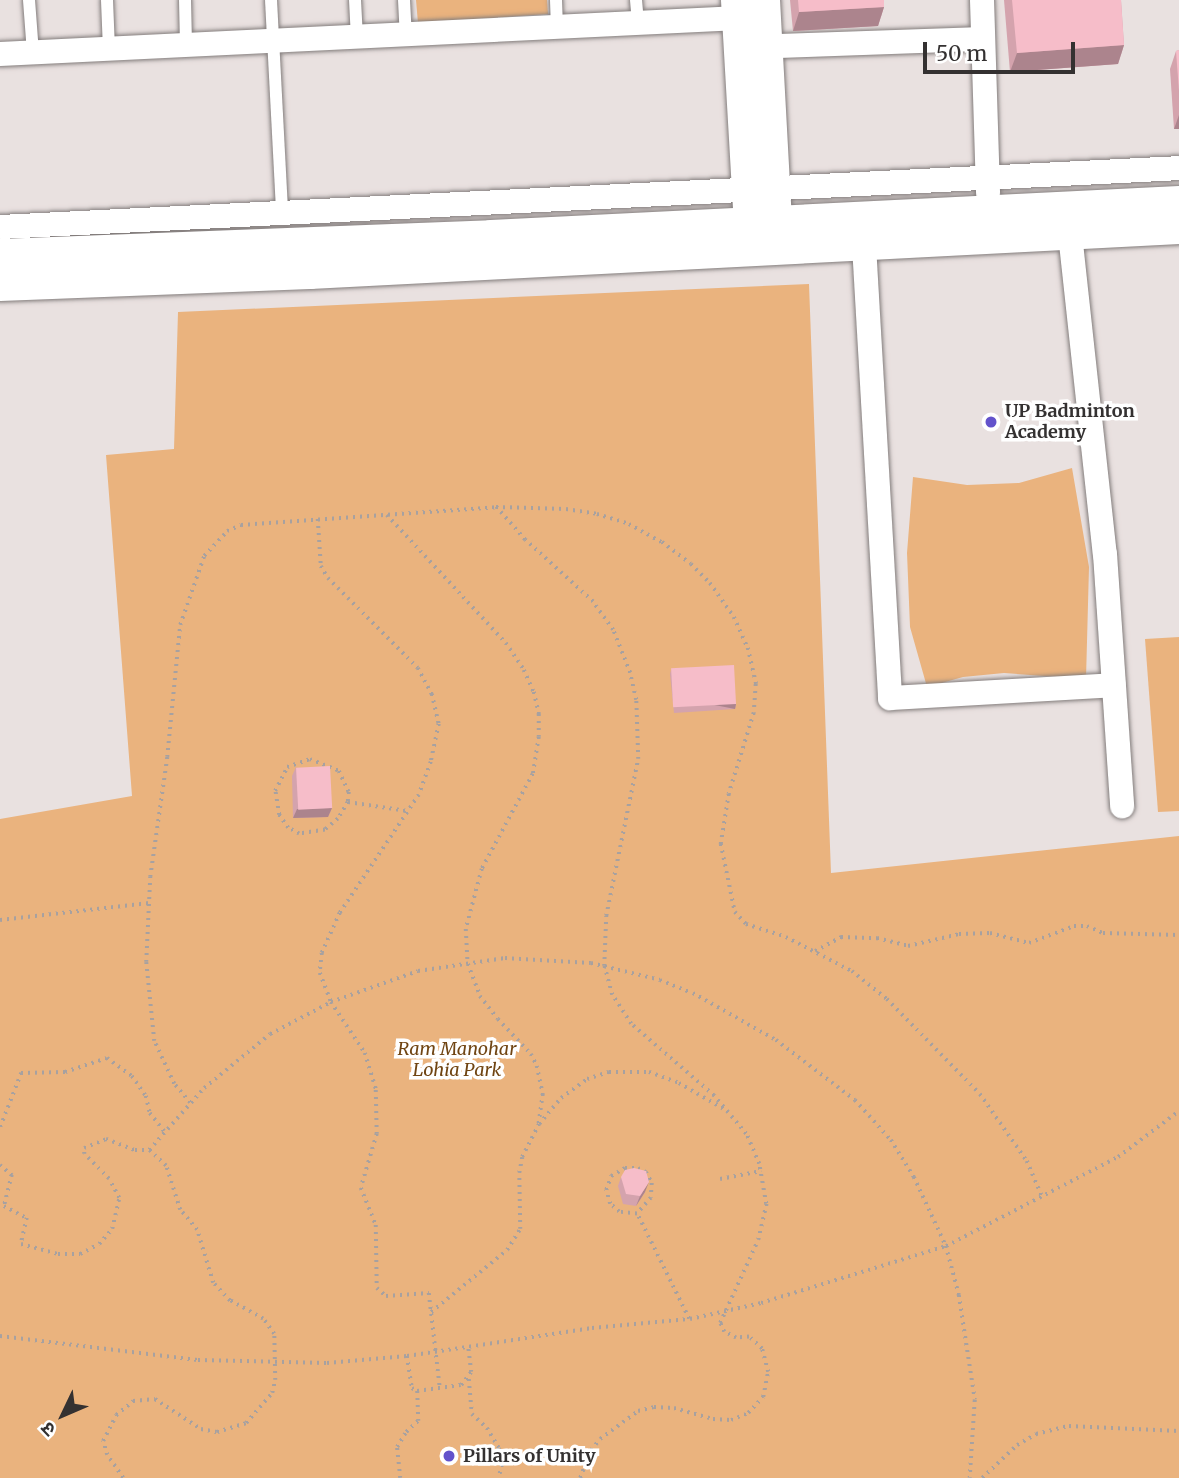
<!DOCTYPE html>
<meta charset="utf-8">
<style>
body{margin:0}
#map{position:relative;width:1179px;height:1478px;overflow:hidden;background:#e9e1e0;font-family:Merriweather,"Noto Sans Devanagari",serif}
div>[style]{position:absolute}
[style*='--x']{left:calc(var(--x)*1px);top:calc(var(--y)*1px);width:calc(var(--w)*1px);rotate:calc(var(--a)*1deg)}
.green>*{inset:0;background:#eab37e}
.path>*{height:3.5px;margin-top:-1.75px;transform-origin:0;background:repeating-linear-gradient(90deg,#a7a1a0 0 2px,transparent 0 7px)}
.roads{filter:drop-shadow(0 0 2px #837d7c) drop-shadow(0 0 2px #837d7c)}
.service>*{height:12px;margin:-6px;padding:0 6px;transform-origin:6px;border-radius:6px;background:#fff}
.minor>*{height:24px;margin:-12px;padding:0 12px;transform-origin:12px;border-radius:12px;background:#fff}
.tertiary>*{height:32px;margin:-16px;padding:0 16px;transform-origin:16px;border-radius:16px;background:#fff}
.wall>*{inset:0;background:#d4a3ad}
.shaded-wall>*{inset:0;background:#ac848d;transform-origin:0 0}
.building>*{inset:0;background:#f6bdc9;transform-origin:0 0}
.dots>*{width:19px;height:19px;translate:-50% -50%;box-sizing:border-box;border:4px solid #fff;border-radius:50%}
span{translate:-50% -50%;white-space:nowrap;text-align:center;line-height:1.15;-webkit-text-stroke:7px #fff;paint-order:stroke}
.poi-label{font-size:18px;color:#343131;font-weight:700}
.left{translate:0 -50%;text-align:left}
.park-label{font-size:18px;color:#704513;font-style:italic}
.north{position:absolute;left:28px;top:1380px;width:70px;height:70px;-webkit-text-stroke:5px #fff;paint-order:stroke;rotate:226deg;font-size:19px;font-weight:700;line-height:28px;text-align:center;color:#343131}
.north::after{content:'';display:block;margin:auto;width:24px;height:32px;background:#343131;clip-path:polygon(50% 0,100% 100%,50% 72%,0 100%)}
.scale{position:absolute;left:923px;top:42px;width:152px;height:32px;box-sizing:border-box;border:4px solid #343131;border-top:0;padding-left:9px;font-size:21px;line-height:24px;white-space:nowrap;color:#343131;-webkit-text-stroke:5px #fff;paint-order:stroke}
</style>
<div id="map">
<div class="green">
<div style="clip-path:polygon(416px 0,547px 0,548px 14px,418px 23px)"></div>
<div style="clip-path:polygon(809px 284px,831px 873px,1179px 836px,1179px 1478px,0 1478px,0 819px,132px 796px,106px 455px,174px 449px,178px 312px)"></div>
<div style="clip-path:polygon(1072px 468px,1089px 567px,1086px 679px,1004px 673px,963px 677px,927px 687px,910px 627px,907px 553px,913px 477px,967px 485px,1019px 483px)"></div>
<div style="clip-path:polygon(1179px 637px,1179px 811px,1158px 812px,1145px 639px)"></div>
</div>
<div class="path">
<div style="--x:387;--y:515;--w:175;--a:47.1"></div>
<div style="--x:506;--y:643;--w:32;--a:56"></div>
<div style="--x:524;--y:670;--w:24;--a:66"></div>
<div style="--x:534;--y:692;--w:23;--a:77"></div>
<div style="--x:539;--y:714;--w:23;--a:90"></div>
<div style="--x:539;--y:737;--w:37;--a:99"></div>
<div style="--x:533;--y:774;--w:108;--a:118.2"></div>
<div style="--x:482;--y:869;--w:62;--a:104.9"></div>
<div style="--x:466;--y:929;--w:35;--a:87"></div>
<div style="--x:468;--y:964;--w:34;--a:69"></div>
<div style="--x:480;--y:996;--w:29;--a:52"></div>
<div style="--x:498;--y:1019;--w:48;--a:46.7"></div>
<div style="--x:531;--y:1054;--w:13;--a:63"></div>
<div style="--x:537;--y:1066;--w:29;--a:78"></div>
<div style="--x:543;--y:1094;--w:30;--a:98"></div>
<div style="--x:318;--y:519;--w:47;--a:86.3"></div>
<div style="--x:321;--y:566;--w:14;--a:60"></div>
<div style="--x:328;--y:578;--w:127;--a:45"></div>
<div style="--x:418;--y:668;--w:30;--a:62"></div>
<div style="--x:432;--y:694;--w:31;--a:77"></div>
<div style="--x:439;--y:724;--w:39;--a:102"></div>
<div style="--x:431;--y:762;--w:35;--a:110"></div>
<div style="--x:419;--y:795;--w:142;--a:123.8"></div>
<div style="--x:340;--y:913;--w:44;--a:114.2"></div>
<div style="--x:322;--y:953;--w:20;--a:96"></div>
<div style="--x:320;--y:973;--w:31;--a:69"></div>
<div style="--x:331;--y:1002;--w:61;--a:56.3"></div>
<div style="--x:365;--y:1053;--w:39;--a:73"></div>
<div style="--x:376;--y:1090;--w:44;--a:88.7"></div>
<div style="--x:377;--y:1134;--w:56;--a:106.5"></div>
<div style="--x:361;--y:1188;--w:40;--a:68"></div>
<div style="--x:376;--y:1225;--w:63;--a:89.1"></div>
<div style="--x:377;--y:1288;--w:12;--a:42"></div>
<div style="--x:386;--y:1296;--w:43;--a:-4"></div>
<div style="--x:429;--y:1293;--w:96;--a:83.4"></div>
<div style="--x:348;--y:802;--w:20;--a:120"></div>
<div style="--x:338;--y:819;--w:17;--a:140"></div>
<div style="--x:325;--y:830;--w:26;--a:171"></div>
<div style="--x:299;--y:834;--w:13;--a:-151"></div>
<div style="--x:288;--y:828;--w:16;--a:-125"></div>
<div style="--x:279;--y:815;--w:24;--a:-99"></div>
<div style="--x:275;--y:791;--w:27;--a:-63"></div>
<div style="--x:287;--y:767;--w:24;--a:-19"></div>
<div style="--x:310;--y:759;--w:31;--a:22"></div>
<div style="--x:339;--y:771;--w:23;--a:65"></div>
<div style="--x:349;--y:792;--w:10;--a:96"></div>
<div style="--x:348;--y:802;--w:60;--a:8.7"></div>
<div style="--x:0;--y:920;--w:150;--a:-6.5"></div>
<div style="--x:815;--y:951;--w:30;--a:-28"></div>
<div style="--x:841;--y:937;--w:36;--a:2"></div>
<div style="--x:877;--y:938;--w:32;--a:14"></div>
<div style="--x:908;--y:946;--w:52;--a:-13.2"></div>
<div style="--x:959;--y:934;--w:31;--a:-2"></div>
<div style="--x:990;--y:933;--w:40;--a:14.4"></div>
<div style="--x:1029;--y:943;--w:48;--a:-20.7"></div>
<div style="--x:1074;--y:926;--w:13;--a:0"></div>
<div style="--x:1087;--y:926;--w:17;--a:24"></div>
<div style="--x:1103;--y:933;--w:76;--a:1.5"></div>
<div style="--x:190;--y:1103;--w:25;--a:-130"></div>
<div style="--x:174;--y:1084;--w:47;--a:-114.9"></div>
<div style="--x:154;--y:1041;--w:79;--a:-95.8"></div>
<div style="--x:146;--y:962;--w:85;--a:-87.3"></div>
<div style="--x:150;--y:877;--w:121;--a:-81.9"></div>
<div style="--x:167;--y:757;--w:133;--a:-84.4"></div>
<div style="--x:180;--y:625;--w:73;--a:-70.8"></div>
<div style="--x:204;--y:556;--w:34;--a:-47"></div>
<div style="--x:227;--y:531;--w:15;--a:-23"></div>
<div style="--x:241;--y:525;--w:256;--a:-4"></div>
<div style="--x:0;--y:1127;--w:58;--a:-68.7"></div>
<div style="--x:21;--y:1073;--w:44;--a:-1.3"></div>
<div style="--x:65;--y:1072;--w:44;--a:-18.4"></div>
<div style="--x:107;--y:1058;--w:31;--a:36"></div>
<div style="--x:132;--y:1076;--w:24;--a:55"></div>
<div style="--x:146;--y:1096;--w:17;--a:77"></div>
<div style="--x:150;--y:1113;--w:23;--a:52"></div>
<div style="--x:0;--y:1165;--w:16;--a:40"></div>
<div style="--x:12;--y:1175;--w:32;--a:104"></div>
<div style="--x:4;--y:1206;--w:26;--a:28"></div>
<div style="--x:27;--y:1218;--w:27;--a:103"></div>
<div style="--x:21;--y:1244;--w:38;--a:15"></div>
<div style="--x:58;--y:1254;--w:22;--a:0"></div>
<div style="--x:80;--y:1254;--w:21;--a:-28"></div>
<div style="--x:99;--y:1244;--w:20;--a:-49"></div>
<div style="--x:112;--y:1229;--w:32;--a:-77"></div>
<div style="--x:119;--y:1198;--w:21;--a:-118"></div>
<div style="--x:109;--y:1179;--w:35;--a:-135"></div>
<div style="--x:84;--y:1154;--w:6;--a:-90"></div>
<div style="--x:84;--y:1148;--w:24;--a:-22"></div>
<div style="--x:106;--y:1139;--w:31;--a:21"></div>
<div style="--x:135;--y:1150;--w:14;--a:0"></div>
<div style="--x:149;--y:1150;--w:83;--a:-48.4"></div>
<div style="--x:204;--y:1088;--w:85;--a:-39.3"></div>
<div style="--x:270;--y:1034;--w:69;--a:-27.7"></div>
<div style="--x:331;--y:1002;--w:92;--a:-19.6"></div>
<div style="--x:418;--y:971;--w:88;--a:-8.5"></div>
<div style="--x:505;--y:958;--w:86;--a:3.3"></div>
<div style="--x:591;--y:963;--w:71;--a:13.8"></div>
<div style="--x:660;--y:980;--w:35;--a:22"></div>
<div style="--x:693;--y:993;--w:95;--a:29.5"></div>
<div style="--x:776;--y:1040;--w:99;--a:37.2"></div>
<div style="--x:855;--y:1100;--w:54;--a:48"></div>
<div style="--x:891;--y:1140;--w:44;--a:58.1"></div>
<div style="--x:914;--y:1177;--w:76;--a:65.1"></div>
<div style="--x:946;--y:1246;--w:51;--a:75.1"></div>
<div style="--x:959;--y:1295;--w:106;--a:81.3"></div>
<div style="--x:975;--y:1400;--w:78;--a:93.7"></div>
<div style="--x:720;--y:1179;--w:42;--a:-11"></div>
<div style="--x:431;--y:1312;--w:98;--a:-39.2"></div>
<div style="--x:507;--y:1250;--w:25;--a:-58"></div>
<div style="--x:520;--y:1229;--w:56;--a:-91"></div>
<div style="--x:519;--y:1173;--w:16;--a:-79"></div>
<div style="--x:522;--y:1157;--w:37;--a:-63"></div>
<div style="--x:539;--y:1124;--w:34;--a:-50"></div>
<div style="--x:561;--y:1098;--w:32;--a:-36"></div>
<div style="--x:587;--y:1079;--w:23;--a:-18"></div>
<div style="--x:609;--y:1072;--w:40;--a:0"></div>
<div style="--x:649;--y:1072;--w:32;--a:20"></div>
<div style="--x:679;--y:1083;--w:52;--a:30"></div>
<div style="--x:690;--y:1319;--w:73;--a:-12.7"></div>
<div style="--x:761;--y:1303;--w:194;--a:-17.1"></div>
<div style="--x:946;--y:1246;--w:194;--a:-27.4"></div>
<div style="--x:1118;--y:1157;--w:76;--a:-37"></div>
<div style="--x:0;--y:1336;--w:199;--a:6.9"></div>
<div style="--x:198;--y:1360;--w:129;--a:1.3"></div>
<div style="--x:327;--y:1363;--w:80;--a:-5"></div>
<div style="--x:407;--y:1356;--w:187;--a:-8.6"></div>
<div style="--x:592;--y:1328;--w:97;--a:-5.3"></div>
<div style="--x:689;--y:1319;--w:117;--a:-116.3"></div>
<div style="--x:637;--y:1214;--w:18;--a:-174"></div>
<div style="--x:619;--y:1212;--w:12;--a:-138"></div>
<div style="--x:610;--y:1204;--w:15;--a:-106"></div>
<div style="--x:606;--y:1190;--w:15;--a:-70"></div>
<div style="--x:611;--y:1176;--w:16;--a:-30"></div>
<div style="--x:625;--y:1168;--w:13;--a:0"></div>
<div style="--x:638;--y:1168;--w:9;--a:27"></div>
<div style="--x:646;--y:1172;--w:13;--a:61"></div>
<div style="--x:652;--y:1183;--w:15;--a:94"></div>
<div style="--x:651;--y:1198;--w:21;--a:131"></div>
<div style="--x:407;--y:1356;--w:32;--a:81"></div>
<div style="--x:412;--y:1388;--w:6;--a:31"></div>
<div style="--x:417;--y:1391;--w:44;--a:-7.8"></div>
<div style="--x:461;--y:1385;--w:16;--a:-52"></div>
<div style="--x:471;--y:1372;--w:25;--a:-97"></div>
<div style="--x:469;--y:1379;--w:35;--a:85"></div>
<div style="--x:472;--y:1414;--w:21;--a:43"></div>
<div style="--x:487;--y:1428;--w:23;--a:59"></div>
<div style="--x:499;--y:1448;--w:17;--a:80"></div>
<div style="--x:502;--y:1465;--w:13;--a:103"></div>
<div style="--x:123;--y:1478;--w:28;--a:-125"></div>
<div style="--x:107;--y:1455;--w:15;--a:-106"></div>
<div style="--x:103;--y:1441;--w:29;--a:-63"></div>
<div style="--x:116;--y:1415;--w:22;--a:-39"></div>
<div style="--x:133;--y:1401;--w:22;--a:-5"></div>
<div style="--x:155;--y:1399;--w:55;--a:33.1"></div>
<div style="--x:201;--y:1429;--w:16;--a:11"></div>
<div style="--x:217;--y:1432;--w:30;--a:-17"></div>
<div style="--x:246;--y:1423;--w:40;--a:-49"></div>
<div style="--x:272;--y:1393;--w:13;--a:-77"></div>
<div style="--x:275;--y:1380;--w:46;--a:-91.2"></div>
<div style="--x:274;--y:1334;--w:19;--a:-126"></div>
<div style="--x:263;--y:1319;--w:38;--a:-151"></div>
<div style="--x:230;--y:1301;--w:25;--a:-133"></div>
<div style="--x:213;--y:1283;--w:55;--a:-106.8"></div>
<div style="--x:197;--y:1230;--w:26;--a:-130"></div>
<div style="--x:180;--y:1210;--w:46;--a:-107.7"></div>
<div style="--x:166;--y:1166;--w:23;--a:-137"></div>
<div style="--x:400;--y:1478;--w:31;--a:-96"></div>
<div style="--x:397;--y:1447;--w:17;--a:-59"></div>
<div style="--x:406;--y:1432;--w:16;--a:-43"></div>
<div style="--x:418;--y:1421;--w:30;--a:-92"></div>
<div style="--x:580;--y:1478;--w:30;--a:-69"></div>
<div style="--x:591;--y:1450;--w:14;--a:-51"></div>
<div style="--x:600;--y:1439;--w:47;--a:-36.4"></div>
<div style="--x:638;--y:1411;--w:16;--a:-14"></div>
<div style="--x:654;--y:1407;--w:20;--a:3"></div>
<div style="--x:674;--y:1408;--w:41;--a:15.8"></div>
<div style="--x:713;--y:1419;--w:18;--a:3"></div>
<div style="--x:731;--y:1420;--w:18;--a:-22"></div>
<div style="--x:748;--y:1413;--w:22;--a:-47"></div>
<div style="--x:763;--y:1397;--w:25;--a:-79"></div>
<div style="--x:768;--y:1372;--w:24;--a:-105"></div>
<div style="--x:762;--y:1349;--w:18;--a:-137"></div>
<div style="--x:749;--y:1337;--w:13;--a:176"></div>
<div style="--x:736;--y:1338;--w:13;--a:-153"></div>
<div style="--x:724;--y:1332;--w:10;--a:-114"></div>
<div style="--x:720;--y:1323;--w:91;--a:-65.4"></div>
<div style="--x:758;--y:1240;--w:37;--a:-77"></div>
<div style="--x:766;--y:1204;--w:41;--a:-99.9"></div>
<div style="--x:759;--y:1164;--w:33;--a:-113"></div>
<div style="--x:746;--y:1134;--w:50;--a:-130.1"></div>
<div style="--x:714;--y:1096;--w:110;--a:-139.1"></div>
<div style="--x:631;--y:1024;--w:35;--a:-123"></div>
<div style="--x:612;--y:995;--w:30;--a:-105"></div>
<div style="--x:604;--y:966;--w:50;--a:-87.7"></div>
<div style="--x:606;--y:916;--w:160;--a:-78.5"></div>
<div style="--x:638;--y:759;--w:59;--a:-91.9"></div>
<div style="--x:636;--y:700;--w:28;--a:-103"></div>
<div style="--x:630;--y:673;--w:46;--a:-111.6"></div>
<div style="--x:613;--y:630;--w:34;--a:-126"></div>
<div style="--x:593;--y:602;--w:92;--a:-137.6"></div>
<div style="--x:525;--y:540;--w:44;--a:-131.3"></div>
<div style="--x:496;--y:507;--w:70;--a:1.6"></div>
<div style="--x:566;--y:509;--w:31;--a:9"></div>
<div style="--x:597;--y:514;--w:34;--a:17"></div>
<div style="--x:629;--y:524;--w:38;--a:29"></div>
<div style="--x:662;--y:542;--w:36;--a:37"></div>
<div style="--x:691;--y:564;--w:27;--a:45"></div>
<div style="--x:710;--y:583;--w:42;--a:54.8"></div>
<div style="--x:734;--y:617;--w:34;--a:66"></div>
<div style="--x:748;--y:648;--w:37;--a:77"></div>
<div style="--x:756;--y:684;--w:29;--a:94"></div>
<div style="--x:754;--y:713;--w:85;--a:107.2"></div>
<div style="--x:729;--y:794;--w:51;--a:99.1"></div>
<div style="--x:721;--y:844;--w:69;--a:78.4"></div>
<div style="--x:735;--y:912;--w:16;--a:47"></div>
<div style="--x:746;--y:924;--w:42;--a:18"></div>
<div style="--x:786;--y:937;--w:74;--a:27.3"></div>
<div style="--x:852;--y:971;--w:45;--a:38.7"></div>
<div style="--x:887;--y:999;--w:133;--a:45.6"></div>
<div style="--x:980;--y:1094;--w:82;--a:55"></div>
<div style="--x:1027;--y:1161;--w:38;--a:67"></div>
<div style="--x:982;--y:1478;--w:48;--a:-43.3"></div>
<div style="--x:1017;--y:1445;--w:22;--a:-30"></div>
<div style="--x:1036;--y:1434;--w:34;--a:-14"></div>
<div style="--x:1069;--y:1426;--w:110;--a:2.6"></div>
</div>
<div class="roads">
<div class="service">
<div style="--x:29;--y:0;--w:53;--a:85.7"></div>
<div style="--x:107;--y:0;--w:49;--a:87.7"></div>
<div style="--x:185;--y:0;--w:45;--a:88.7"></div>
<div style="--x:271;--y:0;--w:213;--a:87"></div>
<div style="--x:355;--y:0;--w:37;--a:87"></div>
<div style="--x:404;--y:0;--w:34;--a:87"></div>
<div style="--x:556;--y:0;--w:27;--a:88"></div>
<div style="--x:636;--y:0;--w:23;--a:85"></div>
</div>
<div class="minor">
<div style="--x:982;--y:0;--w:193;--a:88.2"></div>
<div style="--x:750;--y:47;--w:233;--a:-2"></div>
<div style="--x:0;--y:54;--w:740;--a:-2.79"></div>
<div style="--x:0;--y:227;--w:1180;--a:-2.86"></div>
<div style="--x:1070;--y:234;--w:322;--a:83.8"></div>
<div style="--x:1105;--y:554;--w:253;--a:86.1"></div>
<div style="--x:864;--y:245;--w:454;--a:86.7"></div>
<div style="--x:890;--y:698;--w:224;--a:-3.3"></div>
</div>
<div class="tertiary">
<div style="--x:737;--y:0;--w:223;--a:86.7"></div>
<div style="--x:750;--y:223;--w:20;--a:60"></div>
<div style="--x:764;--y:0;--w:221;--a:86.9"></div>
<div style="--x:776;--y:221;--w:22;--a:108"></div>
<div style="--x:0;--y:255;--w:491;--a:-2.2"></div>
<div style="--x:491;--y:236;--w:689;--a:-2.83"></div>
<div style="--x:0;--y:285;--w:310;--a:-2.2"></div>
<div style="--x:310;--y:273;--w:870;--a:-2.96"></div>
</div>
</div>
<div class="wall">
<div style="clip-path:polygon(790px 0,884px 0,884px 7px,878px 26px,793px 31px)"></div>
<div style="clip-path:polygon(1004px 0,1121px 0,1124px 45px,1118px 64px,1010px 72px)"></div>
<div style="clip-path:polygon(1179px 50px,1179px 129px,1174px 129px,1170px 69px,1176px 51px)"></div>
<div style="clip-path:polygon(671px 670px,736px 704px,735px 709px,674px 713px,670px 674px)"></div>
<div style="clip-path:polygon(296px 767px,332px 808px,328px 817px,293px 818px,292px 776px)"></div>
<div style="clip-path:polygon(621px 1177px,645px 1192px,636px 1206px,623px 1204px,618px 1186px)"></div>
</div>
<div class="shaded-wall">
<div style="clip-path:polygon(884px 7px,878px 26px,793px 31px,799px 12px)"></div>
<div style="clip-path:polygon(1124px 45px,1118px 64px,1010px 72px,1017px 53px)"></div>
<div style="clip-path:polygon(1179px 115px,1179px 129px,1174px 129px)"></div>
<div style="left:736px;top:704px;width:5px;height:60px;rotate:101deg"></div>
<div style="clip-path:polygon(332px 808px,328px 817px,293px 818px,297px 809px)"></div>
<div style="clip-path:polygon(649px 1182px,645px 1192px,636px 1206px,640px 1196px)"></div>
</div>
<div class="building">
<div style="clip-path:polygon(798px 0,884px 0,884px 7px,799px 12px)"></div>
<div style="clip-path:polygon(1012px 0,1121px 0,1124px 45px,1017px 53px)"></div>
<div style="clip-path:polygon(1179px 50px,1179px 91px,1176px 51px)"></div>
<div style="left:734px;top:665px;width:39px;height:63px;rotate:87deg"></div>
<div style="left:330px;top:766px;width:42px;height:34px;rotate:87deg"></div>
<div style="clip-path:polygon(634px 1168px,646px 1171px,649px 1182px,640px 1196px,626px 1194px,621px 1177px,625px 1170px)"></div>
</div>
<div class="dots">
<div style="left:991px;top:422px;background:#6352cb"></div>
<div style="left:449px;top:1456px;background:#6352cb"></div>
</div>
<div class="poi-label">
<span class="left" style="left:1005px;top:422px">UP Badminton<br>Academy</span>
<span class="left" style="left:463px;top:1456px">Pillars of Unity</span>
</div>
<div class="park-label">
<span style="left:457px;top:1060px">Ram Manohar<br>Lohia Park</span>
</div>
<div class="north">उ</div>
<div class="scale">50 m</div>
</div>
